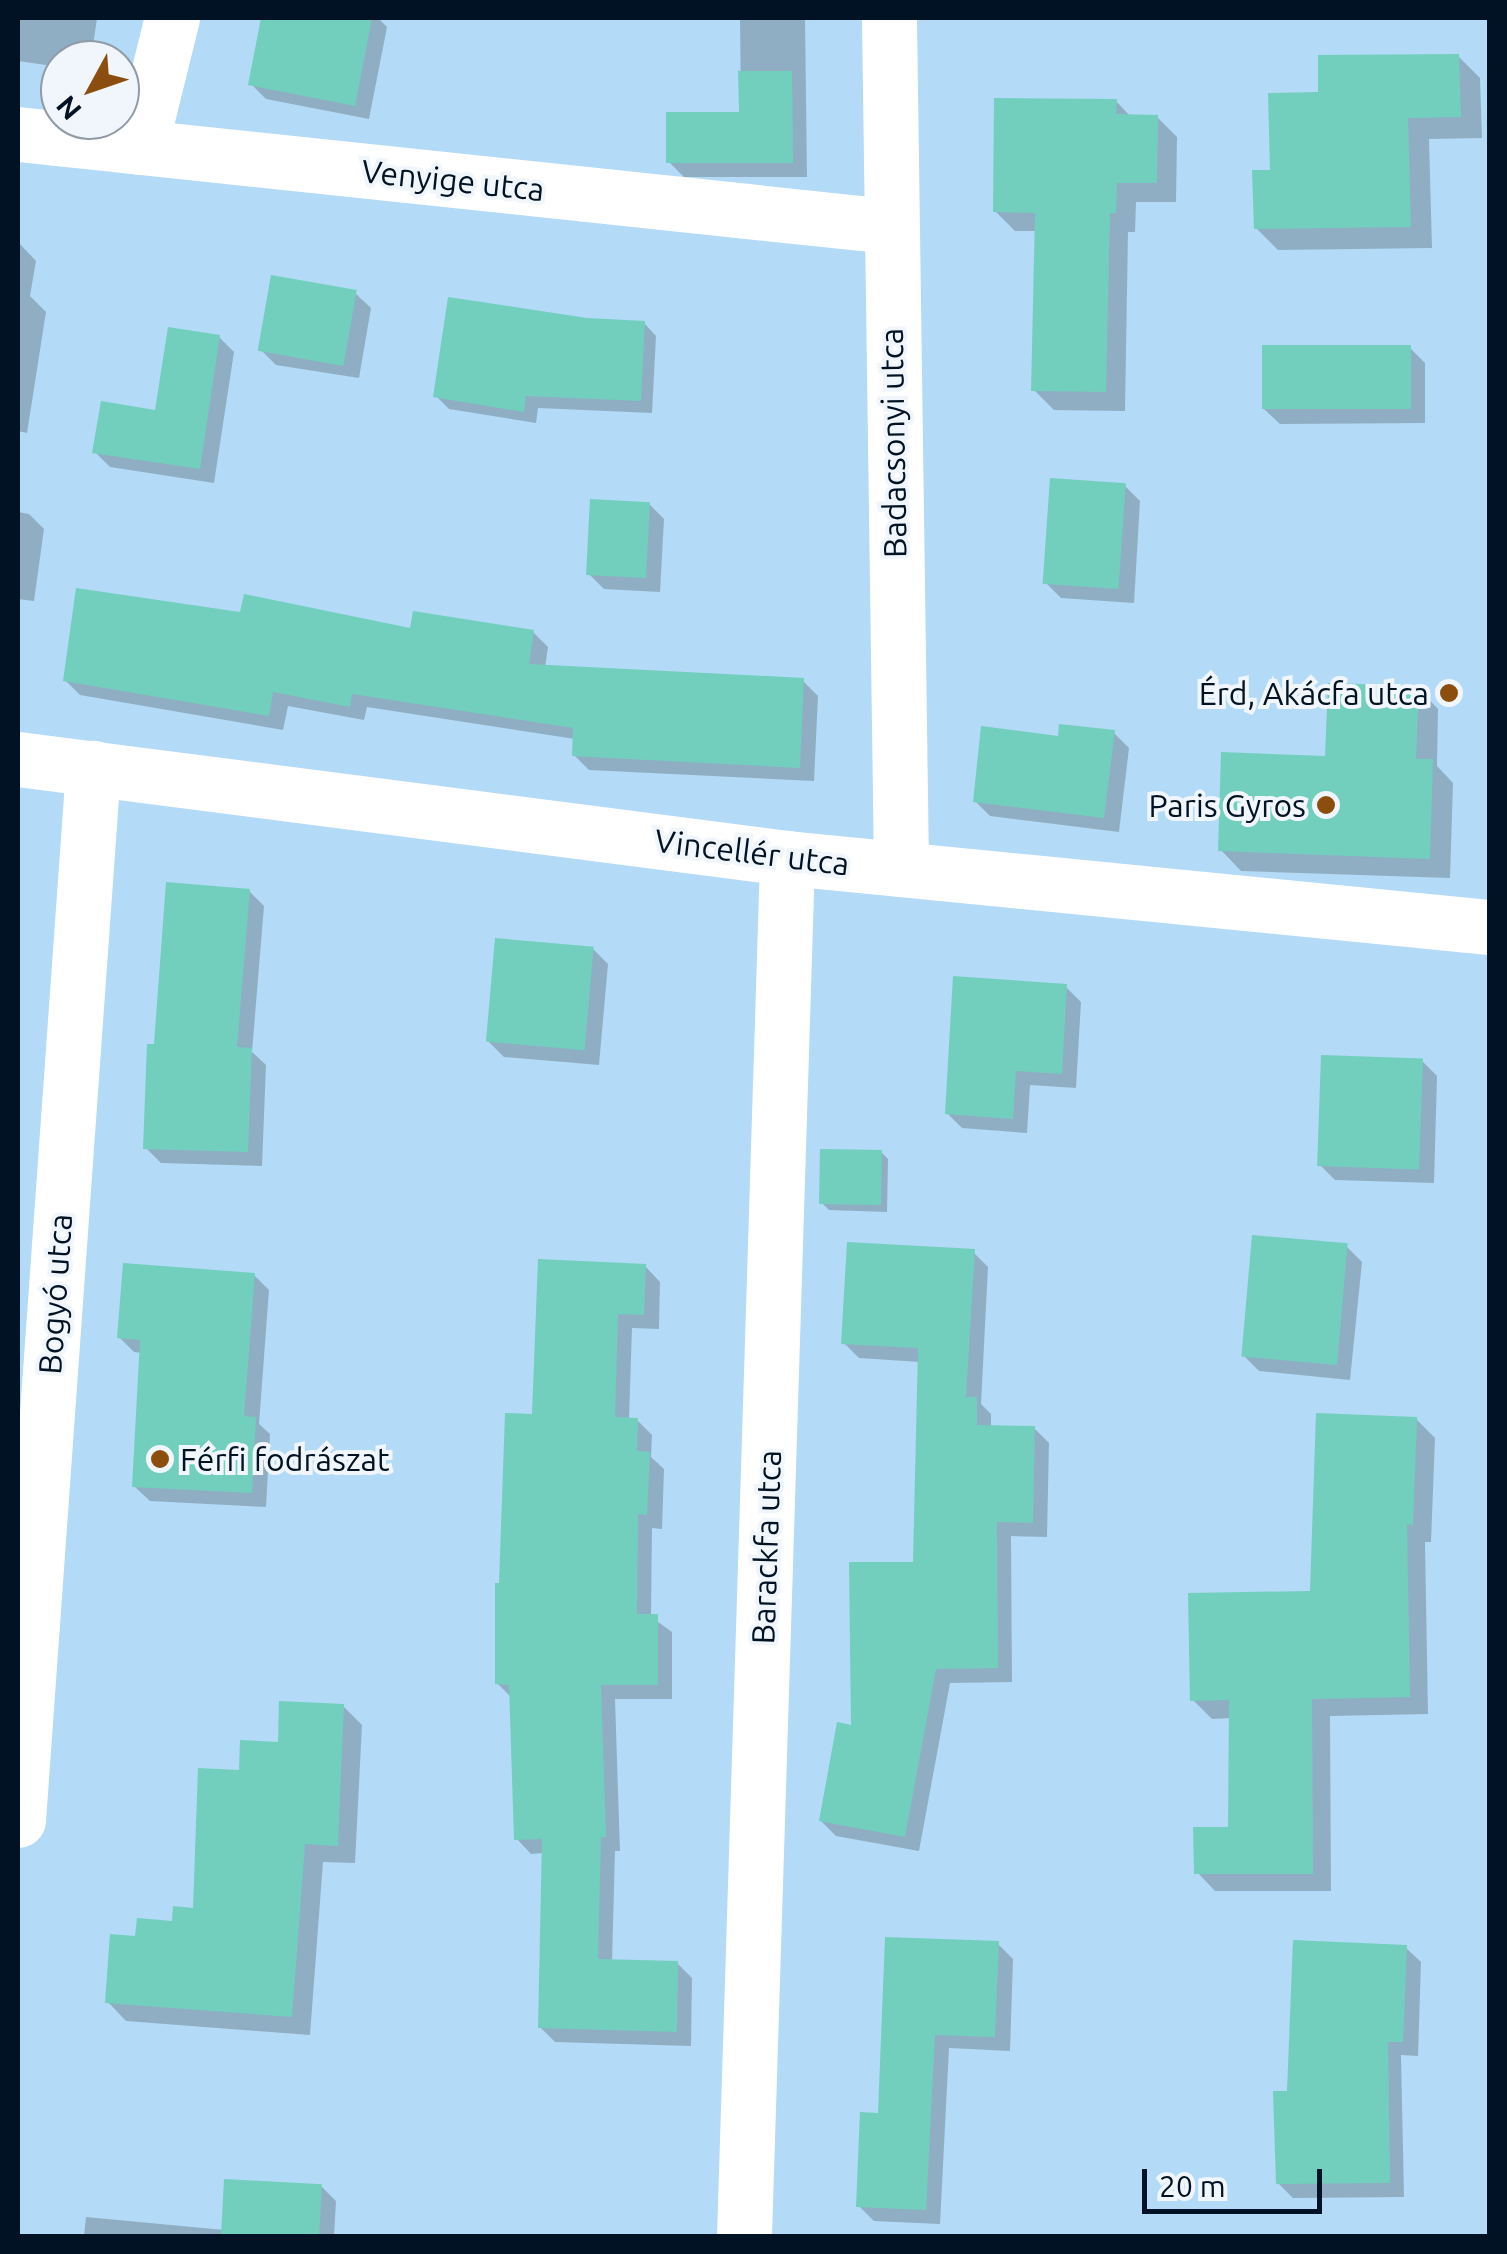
<!DOCTYPE html>
<meta charset="utf-8">
<style>
body{margin:0}
#map{position:relative;width:1507px;height:2254px;overflow:hidden;background:#b3daf6;font-family:Ubuntu,sans-serif}
div>[style]{position:absolute}
[style*='--x']{left:calc(var(--x)*1px);top:calc(var(--y)*1px);width:calc(var(--w)*1px);rotate:calc(var(--a)*1deg)}
.shadow>*{inset:0;background:#0003}
.building>*{inset:0;background:#72cfbd;transform-origin:0 0}
.minor>*{height:55px;margin:-27.5px;padding:0 27.5px;transform-origin:27.5px;border-radius:27.5px;background:#fff}
.dots>*{width:28px;height:28px;translate:-50% -50%;box-sizing:border-box;border:5px solid #f0f6fb;border-radius:50%}
span{translate:-50% -50%;white-space:nowrap;text-align:center;line-height:1.15;-webkit-text-stroke:8px #f0f6fb;paint-order:stroke}
.street-label{font-size:32px;color:#001223}
.poi-label{font-size:32px;color:#001223}
.right{translate:-100% -50%;text-align:right}
.left{translate:0 -50%;text-align:left}
.frame{position:absolute;inset:0;border:20px solid #001223;pointer-events:none}
.north{position:absolute;left:40px;top:40px;width:100px;height:100px;box-sizing:border-box;background:#f0f6fb;border:2px solid #909ba5;border-radius:50%;rotate:230deg;font-size:28px;font-weight:700;line-height:40px;text-align:center;color:#001223}
.north::after{content:'';display:block;margin:auto;width:35px;height:45px;background:#8b4e0e;clip-path:polygon(50% 0,100% 100%,50% 72%,0 100%)}
.scale{position:absolute;left:1142px;top:2169px;width:180px;height:45px;box-sizing:border-box;border:5px solid #001223;border-top:0;padding-left:12px;font-size:30px;line-height:35px;white-space:nowrap;color:#001223;-webkit-text-stroke:8px #f0f6fb;paint-order:stroke}
</style>
<div id="map">
<div class="shadow">
<div style="clip-path:polygon(18px 18px,97px 18px,91px 60px,60px 60px,60px 67px,18px 61px)"></div>
<div style="clip-path:polygon(263px 18px,378px 18px,387px 27px,369px 119px,266px 99px,251px 84px)"></div>
<div style="clip-path:polygon(740px 18px,805px 18px,807px 177px,684px 177px,669px 162px,741px 115px)"></div>
<div style="clip-path:polygon(1458px 56px,1480px 78px,1482px 138px,1429px 139px,1432px 248px,1278px 250px,1256px 228px,1273px 172px,1321px 94px)"></div>
<div style="clip-path:polygon(1116px 101px,1131px 117px,1157px 117px,1177px 137px,1176px 202px,1136px 202px,1135px 232px,1128px 232px,1125px 411px,1054px 410px,1034px 390px,1037px 231px,1015px 231px,995px 211px)"></div>
<div style="clip-path:polygon(18px 242px,36px 261px,30px 296px,46px 312px,27px 433px,18px 431px)"></div>
<div style="clip-path:polygon(355px 293px,371px 308px,359px 378px,276px 365px,261px 350px)"></div>
<div style="clip-path:polygon(644px 323px,656px 336px,652px 413px,538px 408px,536px 423px,449px 409px,436px 396px)"></div>
<div style="clip-path:polygon(219px 337px,234px 352px,214px 483px,110px 467px,95px 452px,157px 413px)"></div>
<div style="clip-path:polygon(1410px 348px,1425px 363px,1425px 423px,1280px 424px,1264px 409px)"></div>
<div style="clip-path:polygon(1125px 486px,1140px 501px,1134px 603px,1061px 598px,1046px 583px)"></div>
<div style="clip-path:polygon(649px 504px,664px 519px,660px 592px,604px 589px,589px 574px)"></div>
<div style="clip-path:polygon(18px 512px,29px 514px,44px 529px,34px 601px,18px 599px)"></div>
<div style="clip-path:polygon(242px 615px,413px 631px,533px 632px,548px 647px,545px 668px,803px 681px,818px 696px,814px 781px,589px 770px,574px 755px,575px 739px,367px 707px,364px 720px,288px 706px,283px 730px,80px 695px,65px 680px)"></div>
<div style="clip-path:polygon(1418px 688px,1438px 709px,1437px 766px,1453px 783px,1450px 878px,1241px 871px,1221px 850px)"></div>
<div style="clip-path:polygon(1114px 733px,1129px 748px,1119px 832px,990px 816px,975px 801px,1060px 738px)"></div>
<div style="clip-path:polygon(249px 891px,264px 906px,252px 1052px,266px 1065px,262px 1166px,161px 1163px,146px 1148px,157px 1047px)"></div>
<div style="clip-path:polygon(593px 949px,608px 964px,599px 1065px,504px 1057px,489px 1042px)"></div>
<div style="clip-path:polygon(1066px 987px,1081px 1002px,1076px 1088px,1030px 1085px,1027px 1133px,962px 1128px,947px 1113px)"></div>
<div style="clip-path:polygon(1422px 1061px,1437px 1076px,1434px 1183px,1335px 1180px,1320px 1165px)"></div>
<div style="clip-path:polygon(881px 1152px,888px 1159px,887px 1212px,829px 1210px,822px 1203px)"></div>
<div style="clip-path:polygon(1347px 1247px,1362px 1262px,1350px 1380px,1259px 1371px,1244px 1356px)"></div>
<div style="clip-path:polygon(973px 1252px,988px 1267px,981px 1404px,991px 1414px,991px 1427px,1034px 1428px,1049px 1443px,1047px 1537px,1011px 1536px,1012px 1682px,950px 1683px,919px 1851px,836px 1836px,821px 1821px,915px 1564px,920px 1362px,859px 1358px,844px 1343px)"></div>
<div style="clip-path:polygon(645px 1266px,660px 1282px,659px 1329px,632px 1328px,629px 1420px,637px 1420px,652px 1435px,651px 1457px,664px 1469px,662px 1529px,652px 1528px,651px 1617px,672px 1632px,672px 1699px,615px 1699px,620px 1851px,615px 1851px,612px 1962px,677px 1963px,692px 1978px,691px 2046px,555px 2042px,540px 2027px,544px 1853px,531px 1854px,516px 1838px,512px 1698px,497px 1683px,502px 1586px,534px 1417px)"></div>
<div style="clip-path:polygon(254px 1275px,269px 1290px,259px 1424px,270px 1434px,266px 1507px,150px 1501px,134px 1486px,142px 1353px,134px 1352px,119px 1337px)"></div>
<div style="clip-path:polygon(1416px 1419px,1435px 1438px,1431px 1542px,1425px 1542px,1428px 1714px,1330px 1716px,1331px 1891px,1215px 1891px,1197px 1872px,1231px 1830px,1231px 1718px,1212px 1719px,1193px 1700px,1312px 1593px)"></div>
<div style="clip-path:polygon(343px 1706px,362px 1725px,355px 1863px,323px 1862px,310px 2035px,126px 2021px,108px 2002px,137px 1939px,196px 1910px,241px 1773px)"></div>
<div style="clip-path:polygon(887px 1940px,998px 1944px,1013px 1959px,1010px 2051px,949px 2048px,940px 2224px,874px 2221px,859px 2206px,880px 2115px)"></div>
<div style="clip-path:polygon(1405px 1947px,1421px 1962px,1418px 2056px,1401px 2055px,1404px 2197px,1293px 2198px,1278px 2183px,1290px 2093px)"></div>
<div style="clip-path:polygon(321px 2186px,336px 2201px,334px 2236px,84px 2236px,86px 2217px,224px 2230px)"></div>
</div>
<div class="building">
<div style="clip-path:polygon(261px 18px,372px 18px,355px 106px,248px 85px)"></div>
<div style="clip-path:polygon(1459px 54px,1461px 117px,1408px 118px,1411px 227px,1254px 229px,1252px 170px,1270px 170px,1268px 93px,1318px 92px,1318px 55px)"></div>
<div style="clip-path:polygon(738px 71px,792px 71px,793px 163px,666px 163px,666px 112px,739px 112px)"></div>
<div style="clip-path:polygon(994px 98px,1117px 99px,1116px 114px,1158px 115px,1157px 183px,1117px 183px,1116px 213px,1110px 213px,1106px 392px,1031px 391px,1035px 213px,993px 212px)"></div>
<div style="left:271px;top:275px;width:87px;height:77px;rotate:10deg"></div>
<div style="clip-path:polygon(448px 297px,587px 318px,645px 321px,641px 401px,526px 396px,524px 412px,433px 397px)"></div>
<div style="clip-path:polygon(168px 327px,220px 335px,200px 469px,92px 453px,101px 401px,155px 410px)"></div>
<div style="left:1411px;top:345px;width:64px;height:149px;rotate:90deg"></div>
<div style="left:1050px;top:478px;width:76px;height:106px;rotate:4deg"></div>
<div style="left:590px;top:499px;width:60px;height:76px;rotate:3deg"></div>
<div style="clip-path:polygon(76px 588px,240px 612px,244px 594px,410px 628px,413px 611px,534px 630px,529px 664px,804px 678px,800px 768px,572px 756px,573px 728px,352px 694px,350px 707px,273px 692px,269px 716px,63px 681px)"></div>
<div style="clip-path:polygon(1328px 683px,1419px 686px,1416px 759px,1433px 759px,1430px 859px,1218px 851px,1221px 752px,1325px 756px)"></div>
<div style="clip-path:polygon(1059px 724px,1115px 730px,1104px 818px,973px 802px,981px 726px,1058px 736px)"></div>
<div style="clip-path:polygon(166px 882px,250px 889px,237px 1047px,252px 1048px,248px 1152px,143px 1149px,147px 1044px,154px 1044px)"></div>
<div style="left:495px;top:938px;width:99px;height:104px;rotate:5deg"></div>
<div style="clip-path:polygon(953px 976px,1067px 984px,1062px 1074px,1016px 1071px,1013px 1119px,945px 1114px)"></div>
<div style="left:1321px;top:1055px;width:102px;height:111px;rotate:2deg"></div>
<div style="left:820px;top:1149px;width:62px;height:55px;rotate:1deg"></div>
<div style="left:1252px;top:1235px;width:96px;height:122px;rotate:5deg"></div>
<div style="clip-path:polygon(847px 1242px,975px 1249px,966px 1397px,977px 1397px,977px 1425px,1035px 1426px,1033px 1523px,997px 1522px,998px 1668px,936px 1669px,905px 1837px,819px 1821px,837px 1722px,851px 1725px,849px 1562px,913px 1562px,918px 1348px,841px 1344px)"></div>
<div style="clip-path:polygon(538px 1259px,646px 1264px,644px 1315px,618px 1314px,615px 1417px,638px 1418px,637px 1451px,650px 1452px,647px 1515px,638px 1514px,637px 1614px,658px 1614px,658px 1685px,601px 1685px,606px 1837px,601px 1837px,598px 1959px,678px 1961px,677px 2032px,538px 2028px,542px 1839px,514px 1840px,509px 1685px,495px 1684px,495px 1583px,499px 1583px,505px 1413px,532px 1414px)"></div>
<div style="clip-path:polygon(123px 1263px,255px 1273px,244px 1416px,256px 1417px,252px 1493px,132px 1487px,140px 1340px,117px 1338px)"></div>
<div style="clip-path:polygon(1316px 1413px,1417px 1417px,1413px 1525px,1407px 1524px,1410px 1697px,1312px 1699px,1313px 1874px,1194px 1874px,1193px 1827px,1228px 1827px,1229px 1700px,1190px 1701px,1188px 1593px,1310px 1591px)"></div>
<div style="clip-path:polygon(279px 1701px,344px 1704px,338px 1846px,305px 1844px,292px 2017px,105px 2003px,110px 1934px,135px 1936px,137px 1918px,172px 1921px,173px 1906px,193px 1908px,198px 1768px,239px 1770px,240px 1740px,278px 1742px)"></div>
<div style="clip-path:polygon(885px 1937px,999px 1941px,995px 2037px,935px 2035px,926px 2210px,856px 2207px,860px 2112px,878px 2113px)"></div>
<div style="clip-path:polygon(1293px 1940px,1407px 1945px,1403px 2042px,1388px 2042px,1390px 2183px,1276px 2184px,1273px 2091px,1287px 2091px)"></div>
<div style="left:224px;top:2179px;width:98px;height:57px;rotate:3deg"></div>
</div>
<div class="minor">
<div style="--x:889;--y:18;--w:851;--a:89.19"></div>
<div style="--x:18;--y:134;--w:876;--a:6.03"></div>
<div style="--x:140;--y:147;--w:133;--a:-76.1"></div>
<div style="--x:18;--y:759;--w:775;--a:7.34"></div>
<div style="--x:787;--y:858;--w:706;--a:5.61"></div>
<div style="--x:18;--y:1820;--w:1055;--a:-85.92"></div>
<div style="--x:744;--y:2236;--w:1379;--a:-88.21"></div>
</div>
<div class="dots">
<div style="left:1449px;top:693px;background:#8b4e0e"></div>
<div style="left:1326px;top:805px;background:#8b4e0e"></div>
<div style="left:160px;top:1459px;background:#8b4e0e"></div>
</div>
<div class="street-label">
<span style="left:453px;top:180px;rotate:6deg">Venyige utca</span>
<span style="left:893px;top:443px;rotate:-91deg">Badacsonyi utca</span>
<span style="left:752px;top:852px;rotate:7deg">Vincellér utca</span>
<span style="left:55px;top:1294px;rotate:-86deg">Bogyó utca</span>
<span style="left:766px;top:1547px;rotate:-88deg">Barackfa utca</span>
</div>
<div class="poi-label">
<span class="right" style="left:1429px;top:693px">Érd, Akácfa utca</span>
<span class="right" style="left:1306px;top:805px">Paris Gyros</span>
<span class="left" style="left:180px;top:1459px">Férfi fodrászat</span>
</div>
<div class="frame"></div>
<div class="north">N</div>
<div class="scale">20 m</div>
</div>
